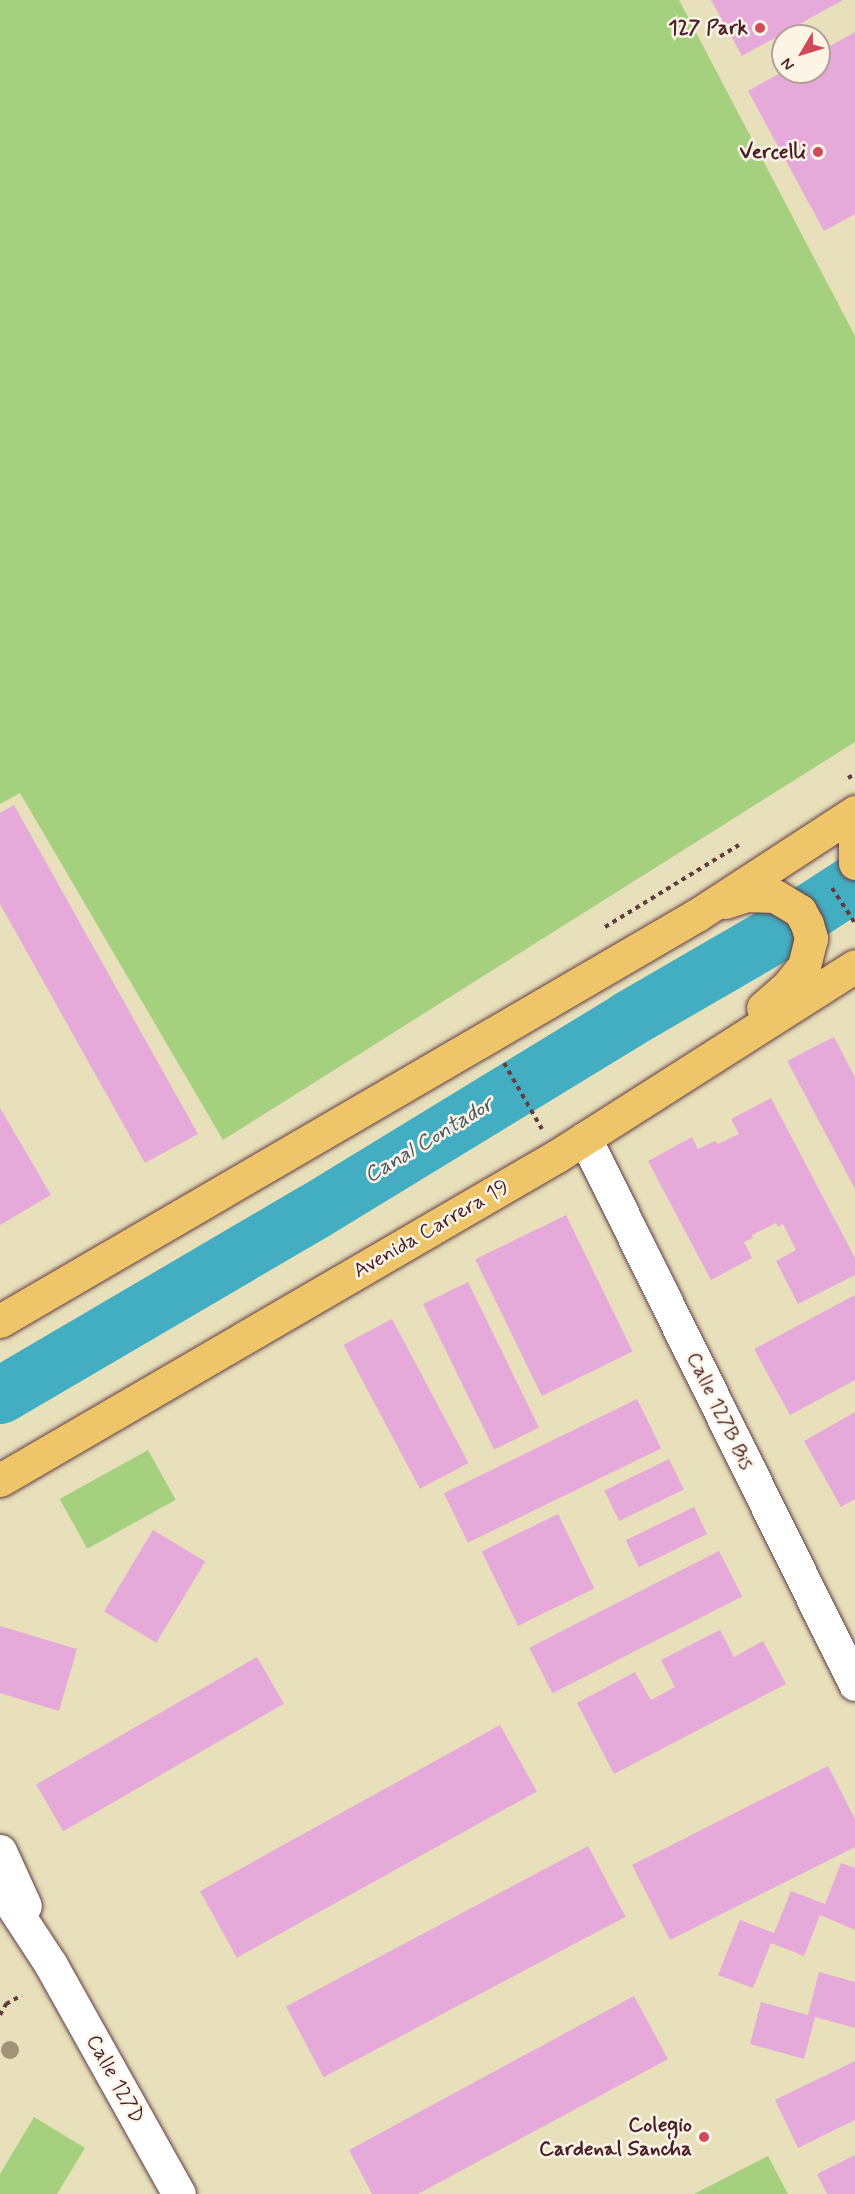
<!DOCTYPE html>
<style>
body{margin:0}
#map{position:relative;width:855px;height:2194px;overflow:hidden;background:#e7e0bb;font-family:Mynerve,sans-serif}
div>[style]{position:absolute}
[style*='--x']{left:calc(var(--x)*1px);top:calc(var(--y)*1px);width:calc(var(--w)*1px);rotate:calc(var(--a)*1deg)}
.green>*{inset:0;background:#a5d17e;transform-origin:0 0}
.river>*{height:57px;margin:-28.5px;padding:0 28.5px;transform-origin:28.5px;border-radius:28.5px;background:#43aec2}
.building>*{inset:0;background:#e6aada;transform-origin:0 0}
.path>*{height:4px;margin-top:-2px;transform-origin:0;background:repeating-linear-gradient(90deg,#623c41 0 4.5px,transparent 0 9px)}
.roads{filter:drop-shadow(0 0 2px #623c41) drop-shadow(0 0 2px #623c41)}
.minor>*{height:33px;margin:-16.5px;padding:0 16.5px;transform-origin:16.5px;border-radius:16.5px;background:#fff}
.major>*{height:33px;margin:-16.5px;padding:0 16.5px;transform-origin:16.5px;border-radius:16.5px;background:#eec569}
.trees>*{width:18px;height:18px;margin:-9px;border-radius:50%;background:#a0937a}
.dots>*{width:16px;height:16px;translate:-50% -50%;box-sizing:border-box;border:3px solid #fcf5e5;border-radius:50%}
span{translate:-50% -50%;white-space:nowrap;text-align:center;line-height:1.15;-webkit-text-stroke:5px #fcf5e5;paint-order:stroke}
.poi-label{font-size:21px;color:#4a1f2b;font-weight:700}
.right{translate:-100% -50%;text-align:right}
.street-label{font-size:21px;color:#4a1f2b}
.water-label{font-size:22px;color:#475867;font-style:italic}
.north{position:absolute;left:771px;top:24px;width:60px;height:60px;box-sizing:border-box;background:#fcf5e5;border:2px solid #b59f9b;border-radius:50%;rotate:232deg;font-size:16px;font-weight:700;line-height:24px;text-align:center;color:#4a1f2b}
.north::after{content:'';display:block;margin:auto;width:21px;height:27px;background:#d1495b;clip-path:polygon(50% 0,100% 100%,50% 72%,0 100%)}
</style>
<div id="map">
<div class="green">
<div style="clip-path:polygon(0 0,679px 0,855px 336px,855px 742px,223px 1140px,20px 793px,0 804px)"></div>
<div style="left:148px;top:1450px;width:57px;height:101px;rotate:61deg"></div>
<div style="clip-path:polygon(34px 2117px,85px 2148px,57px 2194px,0 2194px,0 2174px)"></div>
<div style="clip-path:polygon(768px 2156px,788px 2194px,694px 2194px)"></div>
</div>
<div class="river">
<div style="--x:0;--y:1395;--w:364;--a:-30.4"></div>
<div style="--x:314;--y:1211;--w:368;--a:-31.4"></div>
<div style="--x:628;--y:1019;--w:173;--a:-30.1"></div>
<div style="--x:778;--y:932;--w:92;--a:-33"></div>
</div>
<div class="building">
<div style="clip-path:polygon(711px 0,843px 0,742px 56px)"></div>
<div style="clip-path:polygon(855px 32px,855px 214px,824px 231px,748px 91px,782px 72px,819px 72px,819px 52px)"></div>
<div style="clip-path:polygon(14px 805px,198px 1134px,145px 1163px,0 904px,0 813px)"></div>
<div style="clip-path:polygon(834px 1037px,855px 1077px,855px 1189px,787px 1061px)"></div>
<div style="clip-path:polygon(771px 1098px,855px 1258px,855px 1275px,798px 1304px,776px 1261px,796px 1250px,783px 1224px,778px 1227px,776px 1223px,752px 1235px,753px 1238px,744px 1242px,752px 1258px,711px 1280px,648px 1161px,692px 1137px,698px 1149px,715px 1141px,718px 1144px,739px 1134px,731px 1119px)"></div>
<div style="clip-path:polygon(0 1108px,51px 1195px,0 1225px)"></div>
<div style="left:566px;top:1215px;width:152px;height:101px;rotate:64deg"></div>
<div style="left:468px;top:1282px;width:162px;height:50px;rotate:64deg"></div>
<div style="clip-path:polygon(855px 1295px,855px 1380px,790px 1415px,754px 1349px)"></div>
<div style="left:392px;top:1319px;width:163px;height:55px;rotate:62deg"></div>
<div style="left:637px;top:1399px;width:55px;height:215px;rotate:64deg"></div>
<div style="clip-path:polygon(855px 1412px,855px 1499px,841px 1507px,804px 1441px)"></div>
<div style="left:669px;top:1459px;width:34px;height:72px;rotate:64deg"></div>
<div style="left:694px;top:1507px;width:30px;height:76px;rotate:64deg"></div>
<div style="left:558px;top:1514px;width:83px;height:85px;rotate:64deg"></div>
<div style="left:153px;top:1530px;width:61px;height:95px;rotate:31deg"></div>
<div style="left:719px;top:1551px;width:51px;height:213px;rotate:63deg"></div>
<div style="clip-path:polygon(0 1626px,77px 1649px,59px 1711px,0 1693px)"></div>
<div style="clip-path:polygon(720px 1630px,734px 1657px,763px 1641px,786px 1684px,614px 1774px,577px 1703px,635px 1672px,651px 1700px,675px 1687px,661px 1660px)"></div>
<div style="left:257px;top:1657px;width:54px;height:255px;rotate:60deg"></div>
<div style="left:500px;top:1725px;width:76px;height:343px;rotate:61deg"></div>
<div style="clip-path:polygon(828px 1766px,855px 1819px,855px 1847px,670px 1940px,632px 1865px)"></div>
<div style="left:588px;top:1846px;width:80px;height:342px;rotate:62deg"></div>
<div style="clip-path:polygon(841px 1863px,855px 1868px,855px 1930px,820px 1915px,804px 1956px,771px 1943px,753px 1988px,718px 1975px,740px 1920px,774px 1933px,791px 1891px,825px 1904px)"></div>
<div style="clip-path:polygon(819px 1972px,855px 1982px,855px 2028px,815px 2017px,804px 2059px,750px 2044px,761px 2002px,808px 2015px)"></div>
<div style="clip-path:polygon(634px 1996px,668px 2059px,418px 2194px,372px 2194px,349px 2150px)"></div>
<div style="clip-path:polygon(855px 2061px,855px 2120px,798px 2148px,775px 2100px)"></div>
<div style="clip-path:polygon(855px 2155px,855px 2194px,827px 2194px,817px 2174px)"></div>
</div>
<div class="path">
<div style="--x:848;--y:778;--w:8;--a:-30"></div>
<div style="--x:832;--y:888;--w:42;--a:56.7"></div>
<div style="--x:605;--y:927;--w:157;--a:-31.5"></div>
<div style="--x:504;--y:1063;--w:76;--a:60.1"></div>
<div style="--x:0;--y:2015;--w:13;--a:-61"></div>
<div style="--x:6;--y:2004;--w:18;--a:-29"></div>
</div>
<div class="roads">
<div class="minor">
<div style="--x:585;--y:1138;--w:609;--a:63.69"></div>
<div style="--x:0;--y:1851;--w:60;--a:65.6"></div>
<div style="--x:0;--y:1887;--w:93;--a:56.8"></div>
<div style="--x:51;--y:1965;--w:262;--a:60.8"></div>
</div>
<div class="major">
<div style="--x:855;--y:837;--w:26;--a:90"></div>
<div style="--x:725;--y:902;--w:22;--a:-18"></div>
<div style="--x:746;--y:895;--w:29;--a:2"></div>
<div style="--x:775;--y:896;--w:29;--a:31"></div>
<div style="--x:800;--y:911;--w:15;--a:62"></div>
<div style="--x:807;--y:924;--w:15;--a:74"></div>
<div style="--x:811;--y:938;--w:29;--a:104"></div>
<div style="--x:804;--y:966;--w:26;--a:129"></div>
<div style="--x:788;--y:986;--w:33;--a:139"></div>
<div style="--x:0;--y:1321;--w:807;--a:-30.22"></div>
<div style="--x:697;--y:915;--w:189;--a:-33.1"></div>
<div style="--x:0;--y:1480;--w:644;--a:-30.19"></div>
<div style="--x:557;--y:1156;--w:353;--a:-32.5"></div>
</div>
</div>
<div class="trees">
<div style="left:10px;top:2050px"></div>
</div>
<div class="dots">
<div style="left:760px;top:28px;background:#d1495b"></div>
<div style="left:818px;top:152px;background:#d1495b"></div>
<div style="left:704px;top:2137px;background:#d1495b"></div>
</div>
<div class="poi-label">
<span class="right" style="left:748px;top:28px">127 Park</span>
<span class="right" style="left:806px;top:152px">Vercelli</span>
<span class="right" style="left:692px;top:2137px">Colegio<br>Cardenal Sancha</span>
</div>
<div class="street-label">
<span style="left:431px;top:1229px;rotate:-30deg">Avenida Carrera 19</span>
<span style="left:720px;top:1411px;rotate:64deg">Calle 127B Bis</span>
<span style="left:115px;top:2079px;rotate:61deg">Calle 127D</span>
</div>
<div class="water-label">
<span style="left:429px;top:1141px;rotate:-31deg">Canal Contador</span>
</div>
<div class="north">N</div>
</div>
